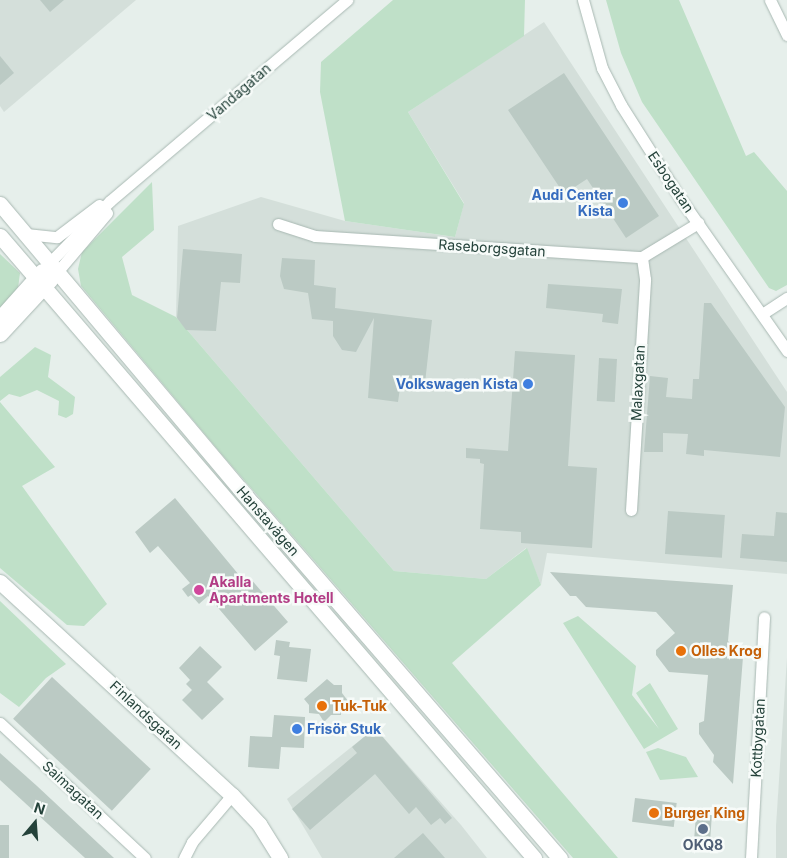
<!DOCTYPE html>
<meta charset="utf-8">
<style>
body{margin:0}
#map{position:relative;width:787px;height:858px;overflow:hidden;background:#e6efeb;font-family:Inter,sans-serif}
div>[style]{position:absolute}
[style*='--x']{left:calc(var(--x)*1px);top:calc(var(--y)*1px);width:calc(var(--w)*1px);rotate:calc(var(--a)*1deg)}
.built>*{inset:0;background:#d4dfda}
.green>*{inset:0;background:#bfe0c8}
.building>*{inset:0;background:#bbcac4;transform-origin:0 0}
.roads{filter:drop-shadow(0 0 1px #a8b8b2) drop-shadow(0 0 1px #a8b8b2)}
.street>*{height:11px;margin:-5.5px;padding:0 5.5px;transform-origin:5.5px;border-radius:5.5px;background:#fff}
.secondary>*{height:15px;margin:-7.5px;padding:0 7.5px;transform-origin:7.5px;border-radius:7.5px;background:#fff}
.dots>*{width:14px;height:14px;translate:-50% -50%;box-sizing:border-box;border:2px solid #f7fbf9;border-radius:50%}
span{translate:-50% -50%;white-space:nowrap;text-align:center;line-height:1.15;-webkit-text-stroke:5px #f7fbf9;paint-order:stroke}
.street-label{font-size:14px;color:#24423a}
.shop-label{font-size:14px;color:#366cbe;font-weight:700}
.right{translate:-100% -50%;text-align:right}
.left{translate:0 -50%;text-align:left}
.hotel-label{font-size:14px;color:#b23c85;font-weight:700}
.food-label{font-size:14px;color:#c56008;font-weight:700}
.service-label{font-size:14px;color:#4e5e75;font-weight:700}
.north{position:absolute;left:10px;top:798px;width:50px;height:50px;-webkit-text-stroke:4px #f7fbf9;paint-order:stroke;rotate:18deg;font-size:14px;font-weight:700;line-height:20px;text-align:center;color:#24423a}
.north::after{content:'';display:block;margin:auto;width:18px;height:22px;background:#24423a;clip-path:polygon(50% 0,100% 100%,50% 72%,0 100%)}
</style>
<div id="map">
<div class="built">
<div style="clip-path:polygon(0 0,136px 0,4px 112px,0 106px)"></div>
<div style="clip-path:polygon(544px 22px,787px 392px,787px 574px,547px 553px,541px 585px,526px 548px,486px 579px,394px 571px,176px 317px,178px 226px,261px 197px,345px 221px,455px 237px,464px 203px,408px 112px)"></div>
<div style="clip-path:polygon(787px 658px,787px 858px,776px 858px,776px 826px)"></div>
<div style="clip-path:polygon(375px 728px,461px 825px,487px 858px,322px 858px,287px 799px)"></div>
</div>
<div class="green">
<div style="clip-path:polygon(393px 0,525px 0,524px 36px,408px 112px,464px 204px,455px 237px,345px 221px,320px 92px,321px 62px)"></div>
<div style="clip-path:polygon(606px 0,679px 0,746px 156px,754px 152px,787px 191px,787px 285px,776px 291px,769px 288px,642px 102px,621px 53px)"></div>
<div style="clip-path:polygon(152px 182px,154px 230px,122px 257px,132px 295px,176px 317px,394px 571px,486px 579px,527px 548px,541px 585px,452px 663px,618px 858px,573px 858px,224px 457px,81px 286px,78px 269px,82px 252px)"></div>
<div style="clip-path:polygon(0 254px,20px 273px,18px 288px,0 312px)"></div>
<div style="clip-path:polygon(35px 347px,51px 355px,48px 377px,75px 397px,73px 414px,66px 418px,58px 415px,59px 401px,37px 390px,20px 397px,9px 394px,0 401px,0 377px)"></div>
<div style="clip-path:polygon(0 402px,55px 467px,22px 486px,107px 604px,84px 626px,67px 625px,0 568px)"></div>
<div style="clip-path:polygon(0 601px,66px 664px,46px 678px,19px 707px,0 693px)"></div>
<div style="clip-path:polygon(578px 616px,636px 666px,632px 695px,659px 729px,636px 693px,650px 683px,678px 729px,644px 749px,563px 623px)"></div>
<div style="clip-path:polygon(658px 748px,686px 757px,698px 777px,660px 780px,646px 752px)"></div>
</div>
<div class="building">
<div style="clip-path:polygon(40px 0,64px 0,50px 12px)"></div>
<div style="clip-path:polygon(0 56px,14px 73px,0 85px)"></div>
<div style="clip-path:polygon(564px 73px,659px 216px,626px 238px,587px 179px,564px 194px,508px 110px)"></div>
<div style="clip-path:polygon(183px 249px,242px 254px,240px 283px,221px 282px,216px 331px,186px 330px,177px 318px)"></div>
<div style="clip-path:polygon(282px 258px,315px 260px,314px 285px,336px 288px,335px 308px,432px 320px,425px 383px,401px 381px,398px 402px,368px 398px,374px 318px,356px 352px,342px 350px,333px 336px,333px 321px,312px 319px,308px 293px,284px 289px,280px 276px)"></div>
<div style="clip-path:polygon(548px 284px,622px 289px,618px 324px,602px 322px,603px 314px,546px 308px)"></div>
<div style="clip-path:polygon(704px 303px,711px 303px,785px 407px,780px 457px,704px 450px,704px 456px,686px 454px,688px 434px,663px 433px,663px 452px,644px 452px,650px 376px,668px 378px,666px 397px,692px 399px,693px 379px,699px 379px)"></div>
<div style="clip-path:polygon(515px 351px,575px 355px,568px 466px,597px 468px,592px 548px,521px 543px,521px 532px,480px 529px,484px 464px,480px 463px,480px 459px,466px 458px,466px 448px,508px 451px)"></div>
<div style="left:599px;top:358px;width:18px;height:43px;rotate:3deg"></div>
<div style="clip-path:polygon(175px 498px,244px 581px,249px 577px,288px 622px,255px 651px,208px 596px,199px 604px,191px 595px,188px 597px,182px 589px,190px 583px,158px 546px,150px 553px,135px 532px)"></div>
<div style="left:668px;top:511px;width:57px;height:43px;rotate:4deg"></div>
<div style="clip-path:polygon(776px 512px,787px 513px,787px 562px,740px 558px,742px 534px,774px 536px)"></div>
<div style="clip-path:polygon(550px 572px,733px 585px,728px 641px,743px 657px,733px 784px,713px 762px,714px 755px,699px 734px,699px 723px,704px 721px,708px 675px,669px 672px,656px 655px,656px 650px,675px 633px,656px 612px,586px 607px,576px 596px,570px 596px)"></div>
<div style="clip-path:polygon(276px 640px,290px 642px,289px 647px,311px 649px,307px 682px,277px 679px,280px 656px,274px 655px)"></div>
<div style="clip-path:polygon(200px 646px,222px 667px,207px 682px,224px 699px,202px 720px,182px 700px,192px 690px,186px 684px,190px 680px,179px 668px)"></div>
<div style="left:52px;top:677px;width:135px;height:57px;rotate:43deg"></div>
<div style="clip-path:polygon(327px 679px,334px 685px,342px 685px,342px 693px,348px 701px,341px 706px,341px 715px,331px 715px,324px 722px,319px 714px,309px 713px,309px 705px,304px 699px)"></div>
<div style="clip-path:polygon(274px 715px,305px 717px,304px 748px,281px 747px,279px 769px,248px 767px,250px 736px,272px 737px)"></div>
<div style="clip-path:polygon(375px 728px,452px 818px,445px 824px,440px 818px,431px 825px,416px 807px,409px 814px,375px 774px,310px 830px,292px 809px,357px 753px,352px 747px)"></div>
<div style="clip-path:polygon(0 753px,37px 786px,114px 858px,85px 858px,0 780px)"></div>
<div style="left:635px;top:798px;width:42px;height:24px;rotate:7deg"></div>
<div style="left:696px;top:813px;width:16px;height:31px;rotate:4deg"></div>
<div style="left:0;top:825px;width:9px;height:33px"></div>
<div style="clip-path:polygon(423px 833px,445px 858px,394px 858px)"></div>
</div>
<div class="roads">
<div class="street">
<div style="--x:583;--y:0;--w:71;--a:74.4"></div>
<div style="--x:602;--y:68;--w:42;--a:62.8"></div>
<div style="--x:621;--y:105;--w:110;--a:57.6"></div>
<div style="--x:680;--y:198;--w:187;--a:55"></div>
<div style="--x:770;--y:0;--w:39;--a:64"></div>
<div style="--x:278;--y:224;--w:39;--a:18"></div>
<div style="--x:315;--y:236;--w:328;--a:3.7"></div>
<div style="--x:642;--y:257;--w:66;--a:-31.3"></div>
<div style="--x:26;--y:234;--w:31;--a:6"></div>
<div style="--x:57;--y:237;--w:53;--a:-37.3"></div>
<div style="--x:50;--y:262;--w:86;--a:-45.5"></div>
<div style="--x:110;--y:201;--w:311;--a:-40.3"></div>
<div style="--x:58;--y:271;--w:76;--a:-49.8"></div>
<div style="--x:762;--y:314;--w:30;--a:-33"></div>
<div style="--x:631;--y:510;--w:231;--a:-86.5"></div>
<div style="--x:645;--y:279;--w:22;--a:-98"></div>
<div style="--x:0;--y:723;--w:198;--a:43"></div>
<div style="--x:184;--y:858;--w:18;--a:-63"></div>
<div style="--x:192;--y:842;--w:62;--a:-49.6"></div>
<div style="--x:751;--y:858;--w:241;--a:-86.9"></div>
</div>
<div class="secondary">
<div style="--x:0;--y:204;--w:392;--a:49.9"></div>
<div style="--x:253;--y:504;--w:469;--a:49.1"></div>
<div style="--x:0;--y:236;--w:820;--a:49.35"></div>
<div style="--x:0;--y:318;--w:63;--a:-48.2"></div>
<div style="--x:0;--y:334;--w:74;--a:-47.2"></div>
<div style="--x:0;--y:582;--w:315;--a:42.6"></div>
<div style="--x:232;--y:795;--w:40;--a:47"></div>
<div style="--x:259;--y:824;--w:40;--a:58"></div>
</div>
</div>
<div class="dots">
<div style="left:623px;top:203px;background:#3f7fe0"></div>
<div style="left:528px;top:384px;background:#3f7fe0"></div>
<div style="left:199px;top:590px;background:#d1479c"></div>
<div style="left:681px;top:651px;background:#e8710a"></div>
<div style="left:322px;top:706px;background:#e8710a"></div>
<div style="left:297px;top:729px;background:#3f7fe0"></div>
<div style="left:654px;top:813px;background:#e8710a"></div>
<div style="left:703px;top:829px;background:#5c6f8a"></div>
</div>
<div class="street-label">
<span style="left:239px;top:92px;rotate:-41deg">Vandagatan</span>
<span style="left:671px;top:182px;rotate:56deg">Esbogatan</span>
<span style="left:492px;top:248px;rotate:4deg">Raseborgsgatan</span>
<span style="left:638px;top:383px;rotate:-87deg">Malaxgatan</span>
<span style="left:268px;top:521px;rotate:49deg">Hanstavägen</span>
<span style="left:146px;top:715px;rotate:43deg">Finlandsgatan</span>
<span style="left:758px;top:738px;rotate:-87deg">Kottbygatan</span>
<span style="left:73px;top:790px;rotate:43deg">Saimagatan</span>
</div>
<div class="shop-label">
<span class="right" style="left:613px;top:203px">Audi Center<br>Kista</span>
<span class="right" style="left:518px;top:384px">Volkswagen Kista</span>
<span class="left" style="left:307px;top:729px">Frisör Stuk</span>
</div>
<div class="hotel-label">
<span class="left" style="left:209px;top:590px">Akalla<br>Apartments Hotell</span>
</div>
<div class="food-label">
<span class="left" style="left:691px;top:651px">Olles Krog</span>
<span class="left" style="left:332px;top:706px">Tuk-Tuk</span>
<span class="left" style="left:664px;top:813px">Burger King</span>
</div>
<div class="service-label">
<span style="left:703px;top:845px">OKQ8</span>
</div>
<div class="north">N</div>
</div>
